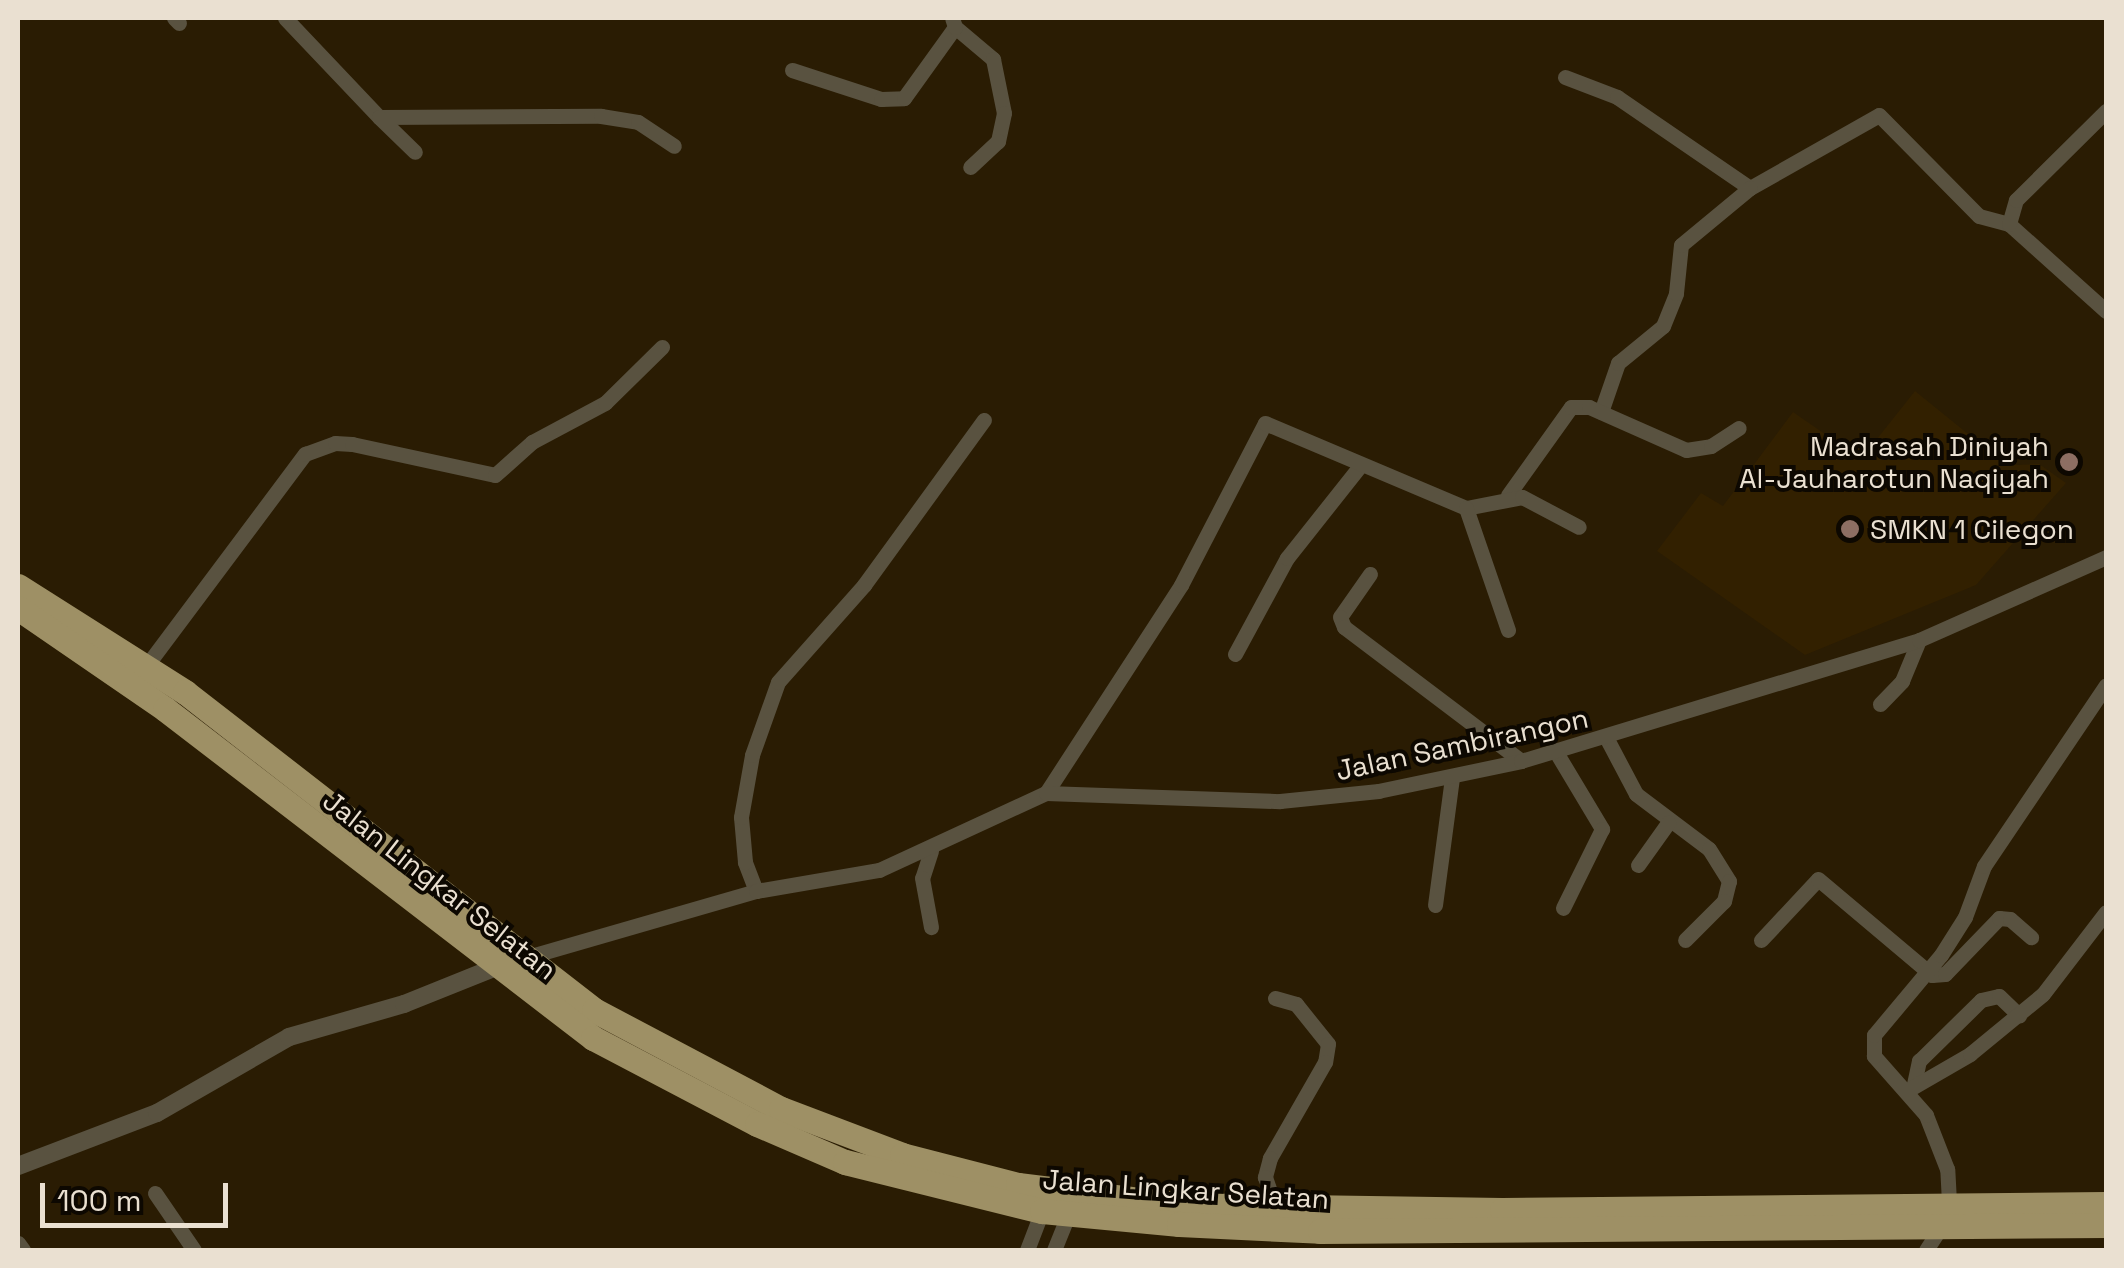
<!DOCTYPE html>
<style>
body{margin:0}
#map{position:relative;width:2124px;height:1268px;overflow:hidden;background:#2a1c03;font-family:"Space Grotesk",sans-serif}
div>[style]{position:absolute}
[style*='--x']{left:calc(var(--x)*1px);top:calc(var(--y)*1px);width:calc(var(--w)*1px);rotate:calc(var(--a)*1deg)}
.built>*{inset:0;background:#322000}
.minor>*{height:15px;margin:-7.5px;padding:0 7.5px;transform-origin:7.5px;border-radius:7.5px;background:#595240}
.tertiary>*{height:18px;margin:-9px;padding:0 9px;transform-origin:9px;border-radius:9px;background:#595240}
.trunk>*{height:25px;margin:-12.5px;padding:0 12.5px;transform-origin:12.5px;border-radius:12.5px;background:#9e9065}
.dots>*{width:28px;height:28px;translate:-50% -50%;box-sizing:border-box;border:5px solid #0d0801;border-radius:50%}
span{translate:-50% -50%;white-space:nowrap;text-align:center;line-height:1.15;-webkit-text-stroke:8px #0d0801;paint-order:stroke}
.poi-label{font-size:28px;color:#eae0d1}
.right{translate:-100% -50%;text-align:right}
.left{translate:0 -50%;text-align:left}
.street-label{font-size:28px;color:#eae0d1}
.frame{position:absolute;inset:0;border:20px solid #eae0d1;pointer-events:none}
.scale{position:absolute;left:40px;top:1183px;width:188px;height:45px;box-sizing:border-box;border:5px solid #eae0d1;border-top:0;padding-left:12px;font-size:30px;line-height:35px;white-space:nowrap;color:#eae0d1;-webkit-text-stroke:8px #0d0801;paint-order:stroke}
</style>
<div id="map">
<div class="built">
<div style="clip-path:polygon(1915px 391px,1978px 442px,2016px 465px,2039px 464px,2066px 483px,1976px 585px,1805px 655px,1657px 551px,1701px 493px,1723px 506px,1793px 412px,1861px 459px)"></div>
</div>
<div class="minor">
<div style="--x:174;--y:18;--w:7;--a:45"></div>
<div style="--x:285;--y:18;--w:137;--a:46.5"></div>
<div style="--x:379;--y:117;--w:222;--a:-0.3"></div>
<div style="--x:601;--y:116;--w:37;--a:9"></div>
<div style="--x:638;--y:122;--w:43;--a:33.7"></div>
<div style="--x:955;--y:27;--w:50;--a:40.1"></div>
<div style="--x:993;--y:59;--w:55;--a:78.5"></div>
<div style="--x:1004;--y:113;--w:29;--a:102"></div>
<div style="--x:998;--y:141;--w:38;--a:137"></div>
<div style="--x:792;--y:70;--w:94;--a:18"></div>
<div style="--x:881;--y:99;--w:23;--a:-2"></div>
<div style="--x:904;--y:98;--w:87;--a:-54.3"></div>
<div style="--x:955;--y:27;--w:9;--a:-108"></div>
<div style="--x:1565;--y:77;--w:56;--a:21"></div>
<div style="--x:1617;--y:97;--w:161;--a:34.4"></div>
<div style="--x:1750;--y:188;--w:148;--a:-29.5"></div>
<div style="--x:1879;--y:115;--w:142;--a:45.3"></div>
<div style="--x:1979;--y:216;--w:31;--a:15"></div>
<div style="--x:2009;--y:224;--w:130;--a:41.9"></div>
<div style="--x:379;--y:117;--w:50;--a:44.2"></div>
<div style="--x:2009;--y:224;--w:25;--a:-74"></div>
<div style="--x:2016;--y:200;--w:127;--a:-44.7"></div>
<div style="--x:1601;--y:412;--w:52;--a:-70.9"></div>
<div style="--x:1618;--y:363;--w:58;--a:-39.4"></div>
<div style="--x:1663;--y:326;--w:35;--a:-68"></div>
<div style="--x:1676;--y:293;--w:48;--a:-84.1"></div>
<div style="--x:1681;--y:245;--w:89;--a:-39.6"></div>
<div style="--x:1508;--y:495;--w:108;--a:-54.4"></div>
<div style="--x:1571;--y:407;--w:18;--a:0"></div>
<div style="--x:1589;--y:407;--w:106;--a:23.9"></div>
<div style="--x:1686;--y:450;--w:25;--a:-9"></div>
<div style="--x:1711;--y:446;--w:33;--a:-33"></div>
<div style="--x:1466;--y:508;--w:57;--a:-11.1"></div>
<div style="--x:1522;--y:497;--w:64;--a:27.8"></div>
<div style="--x:1370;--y:574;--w:52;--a:124.9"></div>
<div style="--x:1340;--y:617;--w:11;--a:68"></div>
<div style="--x:1344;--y:627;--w:222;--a:37.1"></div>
<div style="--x:1235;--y:654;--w:109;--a:-61.6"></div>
<div style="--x:1287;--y:558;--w:116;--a:-51.6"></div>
<div style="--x:147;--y:665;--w:264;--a:-53.2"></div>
<div style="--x:305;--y:454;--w:32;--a:-20"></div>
<div style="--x:335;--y:443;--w:17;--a:3"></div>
<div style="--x:352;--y:444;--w:146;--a:12.2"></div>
<div style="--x:495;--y:475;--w:50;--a:-41.7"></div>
<div style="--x:532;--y:442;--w:83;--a:-28.1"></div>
<div style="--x:605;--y:403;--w:80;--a:-44.5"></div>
<div style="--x:1880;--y:704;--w:32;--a:-46"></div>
<div style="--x:1902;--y:681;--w:44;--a:-67.5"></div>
<div style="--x:1607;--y:739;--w:62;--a:62.2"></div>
<div style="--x:1636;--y:794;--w:91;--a:37"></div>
<div style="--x:1709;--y:849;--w:38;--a:58"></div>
<div style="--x:1729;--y:881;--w:21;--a:104"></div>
<div style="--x:1724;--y:901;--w:55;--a:135"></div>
<div style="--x:1556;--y:752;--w:90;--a:59.1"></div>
<div style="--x:1602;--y:829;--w:88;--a:116.3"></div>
<div style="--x:1046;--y:793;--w:248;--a:-57"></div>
<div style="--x:1181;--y:585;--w:182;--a:-62.6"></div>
<div style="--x:1265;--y:423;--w:218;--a:22.9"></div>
<div style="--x:1466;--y:508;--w:129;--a:71"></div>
<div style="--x:931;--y:851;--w:28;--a:108"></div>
<div style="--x:922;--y:878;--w:50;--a:79.6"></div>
<div style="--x:1638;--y:865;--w:52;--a:-54.5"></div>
<div style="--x:756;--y:891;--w:31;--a:-111"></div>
<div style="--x:745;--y:862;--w:45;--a:-95.1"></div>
<div style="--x:741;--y:817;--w:63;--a:-79.9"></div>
<div style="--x:752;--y:755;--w:77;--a:-70.4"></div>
<div style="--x:778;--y:682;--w:130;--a:-48.4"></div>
<div style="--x:864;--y:585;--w:204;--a:-54"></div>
<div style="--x:1435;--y:905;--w:129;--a:-82.4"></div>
<div style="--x:1761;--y:940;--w:83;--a:-46.9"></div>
<div style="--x:1818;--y:879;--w:149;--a:40.1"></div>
<div style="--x:1932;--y:975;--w:13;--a:-4"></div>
<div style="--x:1945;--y:974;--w:78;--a:-46"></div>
<div style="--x:1999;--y:918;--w:11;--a:5"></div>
<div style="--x:2010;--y:919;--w:28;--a:41"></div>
<div style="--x:524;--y:958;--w:241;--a:-16.1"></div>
<div style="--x:756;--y:891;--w:125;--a:-9.7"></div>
<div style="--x:879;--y:870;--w:184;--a:-24.8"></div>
<div style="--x:1046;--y:793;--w:234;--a:2"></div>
<div style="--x:1280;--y:801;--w:99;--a:-5.8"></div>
<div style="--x:1378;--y:791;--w:146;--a:-11.8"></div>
<div style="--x:1521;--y:761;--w:416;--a:-16.9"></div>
<div style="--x:1919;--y:640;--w:205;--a:-23.9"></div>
<div style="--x:1275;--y:998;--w:22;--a:16"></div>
<div style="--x:1296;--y:1004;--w:51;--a:51.3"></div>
<div style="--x:1328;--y:1044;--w:18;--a:99"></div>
<div style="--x:1325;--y:1062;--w:111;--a:119.8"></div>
<div style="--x:1270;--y:1158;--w:20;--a:105"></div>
<div style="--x:1265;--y:1177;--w:34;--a:71"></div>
<div style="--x:1914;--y:1084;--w:24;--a:-78"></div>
<div style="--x:1919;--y:1061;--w:87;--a:-44.5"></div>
<div style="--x:1981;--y:1000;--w:18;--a:-13"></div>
<div style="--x:1999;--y:996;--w:28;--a:44"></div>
<div style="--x:1908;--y:1090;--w:72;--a:-30.1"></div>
<div style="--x:1970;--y:1054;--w:94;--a:-39.4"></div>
<div style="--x:2043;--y:994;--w:103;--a:-52.5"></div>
<div style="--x:155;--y:1193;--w:69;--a:55.6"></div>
<div style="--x:1949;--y:1202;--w:33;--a:-93"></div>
<div style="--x:1947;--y:1169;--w:58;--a:-111.3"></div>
<div style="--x:1926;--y:1115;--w:79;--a:-131.4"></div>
<div style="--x:1874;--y:1056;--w:21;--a:-90"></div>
<div style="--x:1874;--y:1035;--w:104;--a:-50.1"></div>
<div style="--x:1941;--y:955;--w:45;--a:-57.7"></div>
<div style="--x:1965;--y:917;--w:54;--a:-69.6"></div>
<div style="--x:1984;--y:866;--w:218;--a:-56"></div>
<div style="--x:18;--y:1243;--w:9;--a:54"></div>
<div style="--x:1027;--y:1250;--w:42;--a:-69"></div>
<div style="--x:1054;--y:1250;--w:38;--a:-68"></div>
<div style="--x:1926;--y:1250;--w:33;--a:-57"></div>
</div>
<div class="tertiary">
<div style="--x:18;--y:1166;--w:149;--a:-20.9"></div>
<div style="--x:157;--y:1113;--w:152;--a:-29.9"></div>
<div style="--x:289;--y:1037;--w:120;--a:-16"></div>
<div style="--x:404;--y:1004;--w:99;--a:-21.9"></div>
</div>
<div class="trunk">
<div style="--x:18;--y:586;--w:198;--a:32.4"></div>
<div style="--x:185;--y:692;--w:518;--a:37.87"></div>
<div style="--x:594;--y:1010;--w:212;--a:27.9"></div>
<div style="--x:781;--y:1109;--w:129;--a:20.8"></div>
<div style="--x:902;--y:1155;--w:120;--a:14.5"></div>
<div style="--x:1018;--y:1185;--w:163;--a:7"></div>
<div style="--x:1180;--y:1205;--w:322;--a:0.9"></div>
<div style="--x:1502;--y:1210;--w:604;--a:-0.57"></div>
<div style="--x:18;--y:608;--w:178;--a:34.5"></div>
<div style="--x:165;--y:709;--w:540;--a:37.55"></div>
<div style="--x:593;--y:1038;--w:185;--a:27.7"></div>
<div style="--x:757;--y:1124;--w:96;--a:23.4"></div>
<div style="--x:845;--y:1162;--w:203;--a:14"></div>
<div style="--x:1042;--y:1211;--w:138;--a:5.4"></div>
<div style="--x:1179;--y:1224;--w:141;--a:2.8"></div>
<div style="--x:1320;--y:1231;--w:786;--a:-0.44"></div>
</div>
<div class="dots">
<div style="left:2069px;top:462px;background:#8d6e63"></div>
<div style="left:1850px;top:529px;background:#8d6e63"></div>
</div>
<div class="poi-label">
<span class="right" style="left:2049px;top:462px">Madrasah Diniyah<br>Al-Jauharotun Naqiyah</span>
<span class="left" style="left:1870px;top:529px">SMKN 1 Cilegon</span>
</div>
<div class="street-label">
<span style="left:1462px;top:744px;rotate:-12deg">Jalan Sambirangon</span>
<span style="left:440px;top:885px;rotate:38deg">Jalan Lingkar Selatan</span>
<span style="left:1186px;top:1189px;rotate:4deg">Jalan Lingkar Selatan</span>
</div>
<div class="frame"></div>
<div class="scale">100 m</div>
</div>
